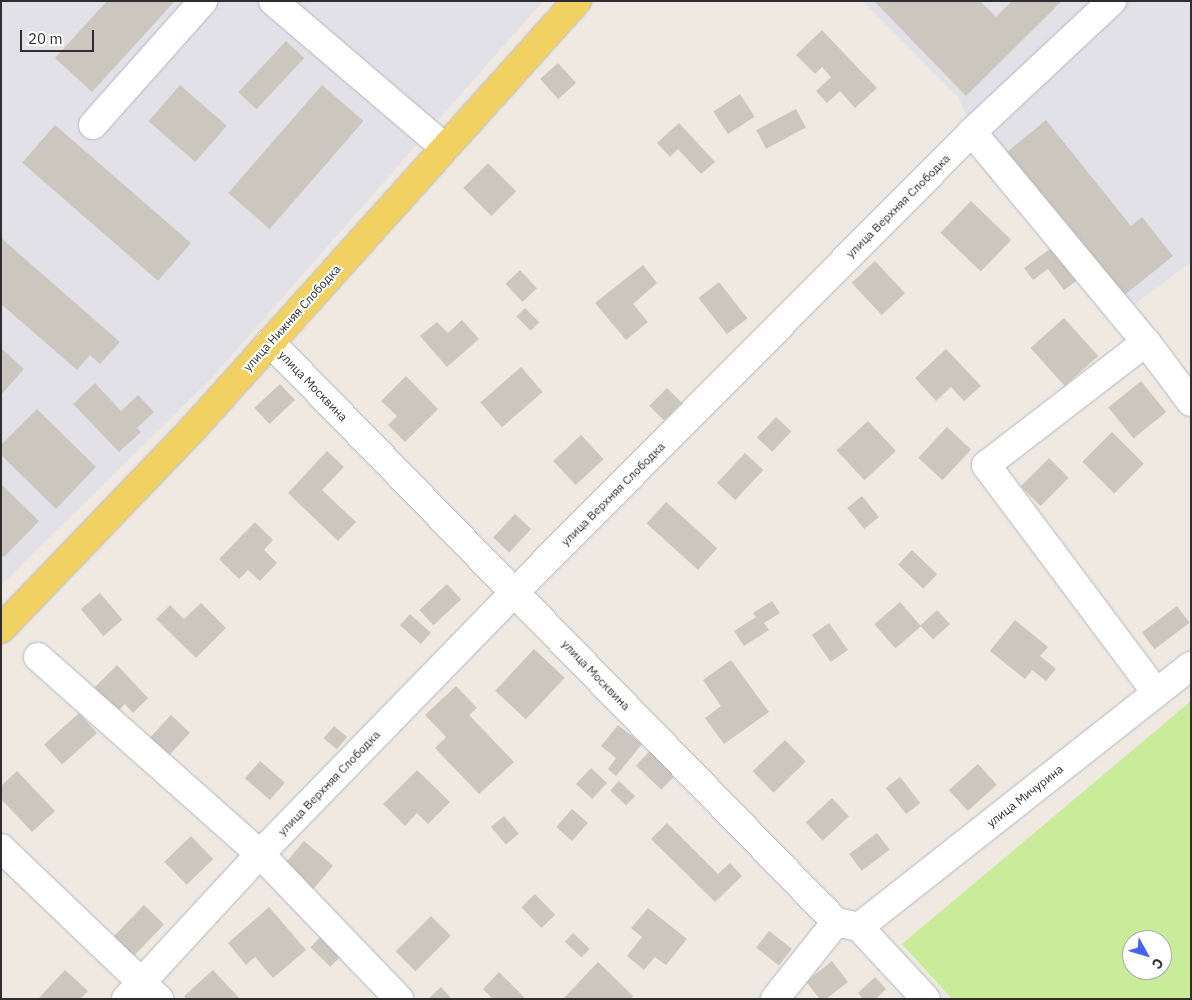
<!DOCTYPE html>
<meta charset="utf-8">
<style>
body{margin:0}
#map{position:relative;width:1192px;height:1000px;overflow:hidden;background:#efe9e1;font-family:"IBM Plex Sans",sans-serif}
div>[style]{position:absolute}
[style*='--x']{left:calc(var(--x)*1px);top:calc(var(--y)*1px);width:calc(var(--w)*1px);rotate:calc(var(--a)*1deg)}
.industrial>*{inset:0;background:#e3e1e8}
.pitch>*{inset:0;background:#c9ec9a}
.building>*{inset:0;background:#cbc7bf;transform-origin:0 0}
.roads{filter:drop-shadow(0 0 1px #b4b7c1) drop-shadow(0 0 1px #b4b7c1)}
.minor>*{height:28px;margin:-14px;padding:0 14px;transform-origin:14px;border-radius:14px;background:#fff}
.major>*{height:28px;margin:-14px;padding:0 14px;transform-origin:14px;border-radius:14px;background:#f2d163}
span{translate:-50% -50%;white-space:nowrap;text-align:center;line-height:1.15;-webkit-text-stroke:4px #fff;paint-order:stroke}
.street-label{font-size:12px;color:#2e2e2e}
.frame{position:absolute;inset:0;border:2px solid #2e2e2e;pointer-events:none}
.north{position:absolute;left:1122px;top:930px;width:50px;height:50px;box-sizing:border-box;background:#fff;border:1px solid #ababab;border-radius:50%;rotate:129deg;font-size:14px;font-weight:700;line-height:20px;text-align:center;color:#2e2e2e}
.north::after{content:'';display:block;margin:auto;width:18px;height:22px;background:#4264fb;clip-path:polygon(50% 0,100% 100%,50% 72%,0 100%)}
.scale{position:absolute;left:20px;top:30px;width:74px;height:22px;box-sizing:border-box;border:2px solid #2e2e2e;border-top:0;padding-left:6px;font-size:15px;line-height:18px;white-space:nowrap;color:#2e2e2e;-webkit-text-stroke:4px #fff;paint-order:stroke}
</style>
<div id="map">
<div class="industrial">
<div style="clip-path:polygon(1px 1px,543px 1px,210px 380px,1px 585px)"></div>
<div style="clip-path:polygon(862px 1px,1191px 1px,1191px 262px,1123px 313px,978px 138px,958px 97px)"></div>
</div>
<div class="pitch">
<div style="clip-path:polygon(evenodd,1191px 701px,1191px 999px,952px 999px,902px 944px,1191px 701px,1132px 940px,1162px 940px,1162px 970px,1132px 970px,1132px 940px)"></div>
</div>
<div class="building">
<div style="clip-path:polygon(107px 1px,175px 1px,92px 92px,55px 58px)"></div>
<div style="clip-path:polygon(874px 1px,980px 1px,996px 17px,1012px 1px,1062px 1px,966px 96px)"></div>
<div style="clip-path:polygon(822px 30px,877px 88px,855px 108px,840px 91px,827px 103px,816px 91px,831px 77px,822px 67px,815px 74px,796px 55px)"></div>
<div style="left:286px;top:41px;width:25px;height:70px;rotate:43deg"></div>
<div style="left:558px;top:63px;width:27px;height:24px;rotate:48deg"></div>
<div style="left:180px;top:85px;width:62px;height:48px;rotate:41deg"></div>
<div style="left:322px;top:85px;width:55px;height:143px;rotate:41deg"></div>
<div style="left:740px;top:94px;width:27px;height:32px;rotate:57deg"></div>
<div style="left:796px;top:109px;width:21px;height:45px;rotate:62deg"></div>
<div style="clip-path:polygon(1046px 120px,1131px 226px,1142px 217px,1173px 256px,1117px 301px,1001px 157px)"></div>
<div style="clip-path:polygon(679px 123px,715px 162px,701px 174px,678px 149px,670px 157px,657px 143px)"></div>
<div style="left:55px;top:125px;width:180px;height:50px;rotate:41deg"></div>
<div style="left:488px;top:163px;width:40px;height:35px;rotate:45deg"></div>
<div style="left:971px;top:201px;width:56px;height:44px;rotate:44deg"></div>
<div style="clip-path:polygon(1px 238px,120px 342px,100px 364px,90px 355px,77px 370px,1px 304px)"></div>
<div style="clip-path:polygon(1054px 246px,1079px 279px,1064px 290px,1048px 269px,1033px 280px,1024px 268px)"></div>
<div style="left:875px;top:261px;width:44px;height:32px;rotate:47deg"></div>
<div style="clip-path:polygon(643px 265px,657px 283px,633px 304px,648px 322px,626px 340px,595px 303px)"></div>
<div style="left:520px;top:270px;width:25px;height:20px;rotate:47deg"></div>
<div style="left:719px;top:282px;width:46px;height:26px;rotate:52deg"></div>
<div style="left:525px;top:308px;width:20px;height:12px;rotate:45deg"></div>
<div style="left:1064px;top:318px;width:51px;height:45px;rotate:48deg"></div>
<div style="clip-path:polygon(462px 320px,479px 339px,447px 367px,420px 336px,437px 322px,448px 333px)"></div>
<div style="clip-path:polygon(1px 348px,24px 369px,1px 395px)"></div>
<div style="clip-path:polygon(946px 349px,981px 386px,964px 401px,951px 387px,936px 401px,915px 378px)"></div>
<div style="left:521px;top:367px;width:33px;height:54px;rotate:49deg"></div>
<div style="clip-path:polygon(406px 376px,438px 409px,405px 442px,388px 425px,397px 416px,381px 401px)"></div>
<div style="left:1141px;top:381px;width:40px;height:42px;rotate:51deg"></div>
<div style="clip-path:polygon(95px 383px,121px 411px,138px 395px,154px 412px,137px 428px,141px 432px,119px 452px,73px 404px)"></div>
<div style="left:280px;top:384px;width:22px;height:35px;rotate:47deg"></div>
<div style="left:667px;top:388px;width:21px;height:25px;rotate:45deg"></div>
<div style="clip-path:polygon(37px 409px,96px 467px,56px 509px,1px 455px,1px 445px)"></div>
<div style="left:776px;top:417px;width:21px;height:28px;rotate:43deg"></div>
<div style="left:868px;top:421px;width:41px;height:43px;rotate:47deg"></div>
<div style="left:947px;top:427px;width:33px;height:42px;rotate:43deg"></div>
<div style="left:1112px;top:432px;width:45px;height:42px;rotate:45deg"></div>
<div style="left:581px;top:435px;width:33px;height:38px;rotate:47deg"></div>
<div style="clip-path:polygon(327px 451px,344px 467px,322px 490px,356px 522px,338px 541px,288px 493px)"></div>
<div style="left:745px;top:453px;width:25px;height:41px;rotate:43deg"></div>
<div style="left:1049px;top:458px;width:28px;height:40px;rotate:45deg"></div>
<div style="clip-path:polygon(1px 484px,39px 521px,4px 557px,1px 555px)"></div>
<div style="left:862px;top:496px;width:27px;height:19px;rotate:51deg"></div>
<div style="left:666px;top:502px;width:69px;height:29px;rotate:42deg"></div>
<div style="left:515px;top:514px;width:22px;height:32px;rotate:43deg"></div>
<div style="clip-path:polygon(255px 522px,273px 540px,264px 550px,277px 563px,260px 581px,248px 570px,239px 579px,219px 559px)"></div>
<div style="left:912px;top:550px;width:35px;height:20px;rotate:44deg"></div>
<div style="left:447px;top:584px;width:21px;height:38px;rotate:47deg"></div>
<div style="left:100px;top:593px;width:35px;height:25px;rotate:50deg"></div>
<div style="clip-path:polygon(772px 601px,780px 613px,764px 623px,769px 630px,744px 646px,734px 631px,756px 617px,753px 613px)"></div>
<div style="left:900px;top:602px;width:32px;height:34px;rotate:49deg"></div>
<div style="clip-path:polygon(201px 603px,226px 628px,196px 658px,156px 619px,170px 605px,184px 619px)"></div>
<div style="left:1177px;top:606px;width:21px;height:44px;rotate:53deg"></div>
<div style="left:937px;top:610px;width:19px;height:23px;rotate:47deg"></div>
<div style="left:410px;top:614px;width:28px;height:15px;rotate:42deg"></div>
<div style="clip-path:polygon(1015px 620px,1048px 647px,1040px 656px,1056px 669px,1046px 681px,1032px 670px,1025px 679px,990px 651px)"></div>
<div style="left:829px;top:623px;width:33px;height:21px;rotate:55deg"></div>
<div style="left:534px;top:649px;width:42px;height:57px;rotate:43deg"></div>
<div style="clip-path:polygon(731px 660px,769px 712px,724px 744px,705px 718px,721px 706px,703px 680px)"></div>
<div style="clip-path:polygon(117px 665px,148px 698px,133px 713px,125px 704px,117px 712px,94px 688px)"></div>
<div style="clip-path:polygon(456px 686px,477px 708px,469px 715px,514px 762px,479px 794px,435px 748px,446px 737px,425px 715px)"></div>
<div style="left:79px;top:713px;width:27px;height:47px;rotate:48deg"></div>
<div style="left:171px;top:715px;width:26px;height:32px;rotate:43deg"></div>
<div style="clip-path:polygon(618px 725px,642px 744px,616px 776px,608px 769px,616px 758px,601px 746px)"></div>
<div style="left:334px;top:726px;width:17px;height:16px;rotate:40deg"></div>
<div style="left:785px;top:740px;width:30px;height:45px;rotate:46deg"></div>
<div style="left:650px;top:751px;width:35px;height:20px;rotate:44deg"></div>
<div style="left:260px;top:761px;width:33px;height:23px;rotate:41deg"></div>
<div style="left:978px;top:764px;width:28px;height:39px;rotate:48deg"></div>
<div style="left:591px;top:768px;width:22px;height:22px;rotate:43deg"></div>
<div style="clip-path:polygon(417px 770px,450px 802px,428px 824px,417px 813px,405px 826px,383px 804px)"></div>
<div style="clip-path:polygon(17px 771px,55px 811px,32px 832px,1px 799px,1px 786px)"></div>
<div style="left:900px;top:777px;width:33px;height:18px;rotate:52deg"></div>
<div style="left:619px;top:781px;width:22px;height:13px;rotate:43deg"></div>
<div style="left:832px;top:798px;width:25px;height:36px;rotate:47deg"></div>
<div style="left:572px;top:809px;width:21px;height:24px;rotate:41deg"></div>
<div style="left:504px;top:816px;width:23px;height:17px;rotate:50deg"></div>
<div style="clip-path:polygon(667px 823px,718px 874px,730px 863px,742px 876px,715px 902px,651px 839px)"></div>
<div style="left:877px;top:833px;width:21px;height:35px;rotate:53deg"></div>
<div style="left:191px;top:836px;width:32px;height:37px;rotate:46deg"></div>
<div style="left:304px;top:841px;width:38px;height:32px;rotate:40deg"></div>
<div style="left:535px;top:894px;width:29px;height:19px;rotate:46deg"></div>
<div style="left:144px;top:905px;width:28px;height:47px;rotate:44deg"></div>
<div style="clip-path:polygon(269px 907px,306px 950px,273px 978px,255px 957px,246px 965px,228px 943px)"></div>
<div style="clip-path:polygon(648px 908px,687px 939px,666px 965px,655px 957px,644px 970px,627px 956px,642px 937px,631px 928px)"></div>
<div style="left:431px;top:916px;width:28px;height:50px;rotate:45deg"></div>
<div style="left:327px;top:930px;width:28px;height:24px;rotate:44deg"></div>
<div style="left:769px;top:931px;width:29px;height:21px;rotate:38deg"></div>
<div style="left:573px;top:933px;width:23px;height:12px;rotate:43deg"></div>
<div style="clip-path:polygon(832px 961px,848px 982px,826px 999px,820px 999px,806px 982px)"></div>
<div style="clip-path:polygon(598px 962px,633px 996px,631px 999px,563px 999px)"></div>
<div style="clip-path:polygon(65px 970px,88px 991px,80px 999px,38px 999px)"></div>
<div style="clip-path:polygon(213px 970px,240px 999px,186px 999px,184px 996px)"></div>
<div style="clip-path:polygon(499px 972px,524px 997px,522px 999px,493px 999px,483px 989px)"></div>
<div style="clip-path:polygon(875px 977px,886px 989px,876px 999px,863px 999px,858px 993px)"></div>
<div style="clip-path:polygon(441px 987px,452px 999px,428px 999px)"></div>
</div>
<div class="roads">
<div class="minor">
<div style="--x:273;--y:1;--w:225;--a:40.5"></div>
<div style="--x:93;--y:125;--w:166;--a:-48.4"></div>
<div style="--x:972;--y:132;--w:273;--a:50.4"></div>
<div style="--x:1146;--y:342;--w:75;--a:53.1"></div>
<div style="--x:270;--y:342;--w:810;--a:45.7"></div>
<div style="--x:836;--y:922;--w:24;--a:12"></div>
<div style="--x:859;--y:927;--w:98;--a:47.1"></div>
<div style="--x:1146;--y:342;--w:202;--a:142.4"></div>
<div style="--x:986;--y:465;--w:284;--a:53.2"></div>
<div style="--x:38;--y:657;--w:297;--a:41.6"></div>
<div style="--x:260;--y:854;--w:201;--a:46.2"></div>
<div style="--x:1;--y:848;--w:219;--a:43.7"></div>
<div style="--x:859;--y:927;--w:422;--a:-38.2"></div>
<div style="--x:126;--y:999;--w:197;--a:-47.3"></div>
<div style="--x:260;--y:854;--w:366;--a:-45.8"></div>
<div style="--x:515;--y:592;--w:648;--a:-45.19"></div>
<div style="--x:972;--y:132;--w:192;--a:-43.1"></div>
<div style="--x:775;--y:999;--w:98;--a:-51.6"></div>
</div>
<div class="major">
<div style="--x:1;--y:629;--w:274;--a:-46.2"></div>
<div style="--x:191;--y:431;--w:578;--a:-48.09"></div>
</div>
</div>
<div class="street-label">
<span style="left:898px;top:206px;rotate:-45deg">улица Верхняя Слободка</span>
<span style="left:292px;top:318px;rotate:-48deg">улица Нижняя Слободка</span>
<span style="left:313px;top:386px;rotate:46deg">улица Москвина</span>
<span style="left:613px;top:494px;rotate:-45deg">улица Верхняя Слободка</span>
<span style="left:596px;top:675px;rotate:46deg">улица Москвина</span>
<span style="left:329px;top:783px;rotate:-46deg">улица Верхняя Слободка</span>
<span style="left:1025px;top:796px;rotate:-38deg">улица Мичурина</span>
</div>
<div class="frame"></div>
<div class="north">С</div>
<div class="scale">20 m</div>
</div>
